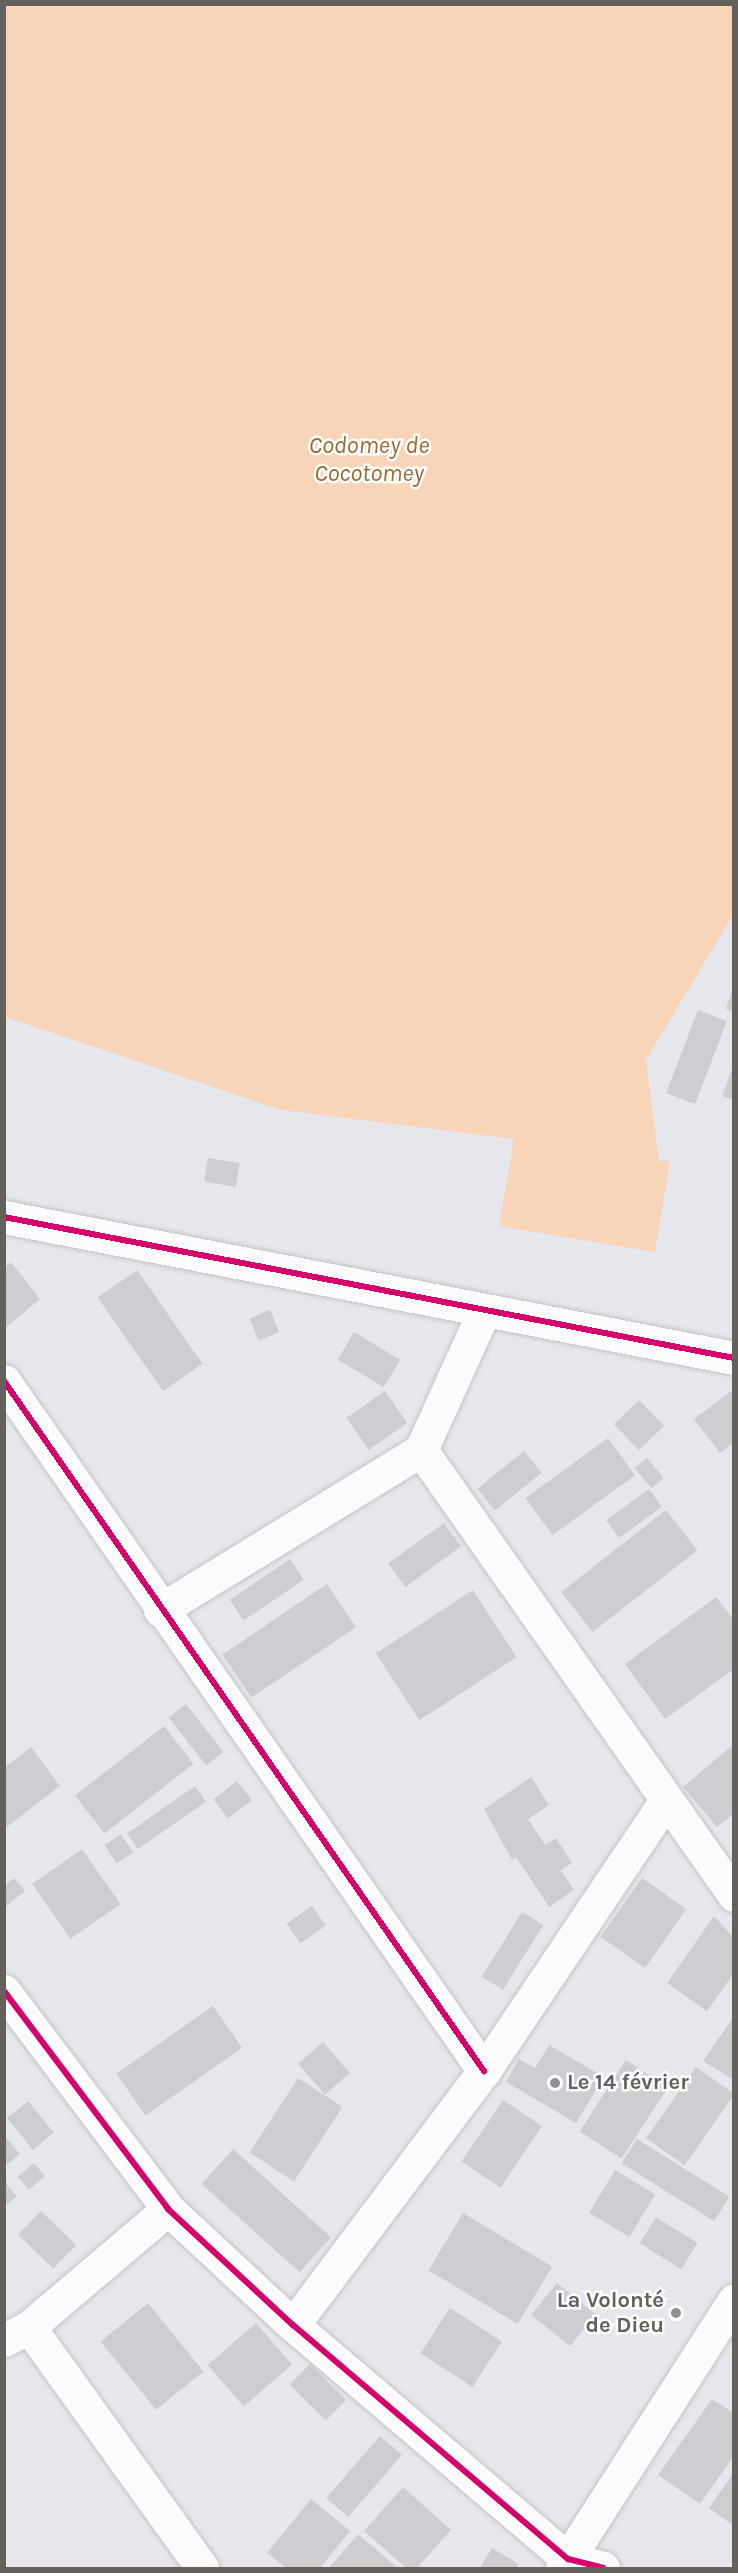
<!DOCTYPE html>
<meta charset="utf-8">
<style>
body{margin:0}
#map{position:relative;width:738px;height:2573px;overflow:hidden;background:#e6e7ec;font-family:Karla,sans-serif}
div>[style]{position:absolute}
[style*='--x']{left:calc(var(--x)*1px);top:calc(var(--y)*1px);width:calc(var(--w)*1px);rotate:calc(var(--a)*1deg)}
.water>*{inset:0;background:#f8d4b9}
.building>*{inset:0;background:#ceced2;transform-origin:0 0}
.roads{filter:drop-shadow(0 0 2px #c4c4c5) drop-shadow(0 0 2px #c4c4c5)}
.minor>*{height:33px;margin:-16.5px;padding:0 16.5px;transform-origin:16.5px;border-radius:16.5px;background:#fbfbfc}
.cycleway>*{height:6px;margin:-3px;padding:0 3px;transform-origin:3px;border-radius:3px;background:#d6006c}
.dots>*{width:16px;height:16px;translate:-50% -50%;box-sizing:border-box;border:3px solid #fff;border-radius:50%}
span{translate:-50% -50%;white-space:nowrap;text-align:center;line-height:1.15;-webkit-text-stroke:5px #fff;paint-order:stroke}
.poi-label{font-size:22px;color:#64605b;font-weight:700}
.left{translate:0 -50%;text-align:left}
.right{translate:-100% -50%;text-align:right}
.water-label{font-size:24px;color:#9a6a34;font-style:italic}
.frame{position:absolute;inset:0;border:6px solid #64605b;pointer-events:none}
</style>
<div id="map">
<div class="water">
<div style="clip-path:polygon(5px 4px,733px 5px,733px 915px,646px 1060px,659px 1161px,670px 1161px,655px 1252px,499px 1226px,514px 1139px,281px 1110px,5px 1017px)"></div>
</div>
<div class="building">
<div style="clip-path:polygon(733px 988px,734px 988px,734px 1012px,726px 1009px)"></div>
<div style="left:698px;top:1010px;width:31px;height:89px;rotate:21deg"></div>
<div style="clip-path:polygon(734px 1063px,734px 1100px,722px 1096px)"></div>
<div style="left:208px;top:1158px;width:32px;height:24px;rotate:9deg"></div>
<div style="clip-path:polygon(11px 1262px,40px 1299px,4px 1329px,4px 1268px)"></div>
<div style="left:137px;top:1270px;width:114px;height:48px;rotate:55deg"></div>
<div style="left:270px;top:1310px;width:24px;height:22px;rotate:68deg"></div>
<div style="left:354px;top:1332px;width:54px;height:32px;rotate:31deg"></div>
<div style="clip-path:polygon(734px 1389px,734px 1442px,720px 1453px,694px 1419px)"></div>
<div style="left:385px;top:1391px;width:39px;height:47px;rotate:55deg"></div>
<div style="left:639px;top:1400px;width:36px;height:35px;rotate:46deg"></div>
<div style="left:608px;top:1438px;width:46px;height:102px;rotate:54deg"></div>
<div style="left:524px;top:1451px;width:28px;height:60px;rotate:51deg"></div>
<div style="left:647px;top:1458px;width:26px;height:16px;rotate:50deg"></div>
<div style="left:649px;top:1489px;width:22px;height:53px;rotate:54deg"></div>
<div style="left:666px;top:1510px;width:51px;height:133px;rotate:52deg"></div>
<div style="left:444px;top:1523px;width:29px;height:69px;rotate:54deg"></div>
<div style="left:290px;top:1559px;width:25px;height:73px;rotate:56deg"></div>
<div style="left:327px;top:1584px;width:52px;height:126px;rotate:56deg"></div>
<div style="left:473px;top:1590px;width:80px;height:116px;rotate:57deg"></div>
<div style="clip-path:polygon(716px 1597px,734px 1620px,734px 1669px,665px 1719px,625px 1664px)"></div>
<div style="left:186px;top:1704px;width:61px;height:22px;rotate:52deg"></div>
<div style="left:164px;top:1726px;width:48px;height:113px;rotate:52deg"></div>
<div style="clip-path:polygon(734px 1744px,734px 1814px,717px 1827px,683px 1787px)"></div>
<div style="clip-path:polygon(31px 1747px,60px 1786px,4px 1829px,4px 1768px)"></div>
<div style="clip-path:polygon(531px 1777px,549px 1805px,528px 1819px,545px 1845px,556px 1838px,572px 1863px,561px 1870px,574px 1890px,549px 1907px,516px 1857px,512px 1860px,484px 1809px)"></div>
<div style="left:237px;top:1781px;width:24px;height:30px;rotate:52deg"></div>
<div style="left:195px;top:1786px;width:19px;height:83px;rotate:55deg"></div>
<div style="left:121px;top:1834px;width:22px;height:20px;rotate:56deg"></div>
<div style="left:82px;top:1849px;width:67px;height:61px;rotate:55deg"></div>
<div style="clip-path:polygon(14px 1878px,25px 1891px,4px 1908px,4px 1886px)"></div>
<div style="left:642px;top:1878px;width:54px;height:72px;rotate:35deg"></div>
<div style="left:312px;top:1906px;width:24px;height:31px;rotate:55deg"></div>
<div style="left:522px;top:1912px;width:25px;height:76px;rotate:32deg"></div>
<div style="clip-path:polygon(714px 1916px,734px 1938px,734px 1973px,707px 2011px,667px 1983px)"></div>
<div style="left:213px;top:2006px;width:51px;height:118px;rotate:55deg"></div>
<div style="clip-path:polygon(734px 2016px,734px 2080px,703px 2061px)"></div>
<div style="left:323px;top:2042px;width:41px;height:33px;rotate:49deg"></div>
<div style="clip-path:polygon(549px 2045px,604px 2077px,576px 2123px,506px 2082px,519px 2059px,535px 2068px)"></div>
<div style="left:626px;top:2060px;width:50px;height:85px;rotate:33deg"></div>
<div style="left:696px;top:2067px;width:47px;height:87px;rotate:35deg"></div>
<div style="left:298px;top:2078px;width:53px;height:89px;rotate:33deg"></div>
<div style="left:503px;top:2100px;width:47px;height:74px;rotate:34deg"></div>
<div style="left:28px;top:2101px;width:41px;height:27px;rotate:51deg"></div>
<div style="clip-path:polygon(4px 2135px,20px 2154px,4px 2167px)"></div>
<div style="left:637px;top:2139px;width:109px;height:29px;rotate:32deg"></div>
<div style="left:233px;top:2149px;width:132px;height:47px;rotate:42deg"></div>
<div style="left:34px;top:2163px;width:17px;height:21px;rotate:50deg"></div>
<div style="left:615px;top:2170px;width:47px;height:50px;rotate:31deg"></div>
<div style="clip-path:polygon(4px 2181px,17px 2196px,4px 2207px)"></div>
<div style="left:41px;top:2211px;width:49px;height:33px;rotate:44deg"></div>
<div style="left:463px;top:2213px;width:104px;height:67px;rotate:31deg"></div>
<div style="left:656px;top:2217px;width:49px;height:31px;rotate:32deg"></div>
<div style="left:557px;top:2283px;width:50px;height:41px;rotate:39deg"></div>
<div style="left:148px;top:2303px;width:88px;height:61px;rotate:51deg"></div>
<div style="left:450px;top:2308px;width:62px;height:54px;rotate:33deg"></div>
<div style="left:256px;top:2323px;width:55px;height:64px;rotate:49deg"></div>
<div style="left:310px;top:2364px;width:51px;height:29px;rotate:45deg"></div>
<div style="clip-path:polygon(712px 2399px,734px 2413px,734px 2456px,700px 2504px,658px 2475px)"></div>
<div style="left:380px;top:2436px;width:29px;height:82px;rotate:41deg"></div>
<div style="clip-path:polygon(734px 2472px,734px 2526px,709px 2508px)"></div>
<div style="clip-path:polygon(403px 2487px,451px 2530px,417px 2568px,406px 2568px,364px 2531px)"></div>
<div style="clip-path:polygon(311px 2499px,350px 2531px,320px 2568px,286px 2568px,267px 2553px)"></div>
<div style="clip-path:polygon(358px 2534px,398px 2568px,329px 2568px)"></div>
<div style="clip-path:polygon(492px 2548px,519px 2564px,516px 2568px,480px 2568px)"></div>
</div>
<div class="roads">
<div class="minor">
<div style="--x:4;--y:1217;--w:743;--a:10.93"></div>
<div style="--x:4;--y:1381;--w:841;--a:55.18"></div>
<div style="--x:421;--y:1450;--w:544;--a:54.88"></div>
<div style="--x:160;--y:1610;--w:306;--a:-31.5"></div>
<div style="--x:421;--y:1450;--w:153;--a:-65.6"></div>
<div style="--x:4;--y:1991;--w:273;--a:53"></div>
<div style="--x:168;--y:2209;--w:171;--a:42.9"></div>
<div style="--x:293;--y:2325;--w:361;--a:40.4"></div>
<div style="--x:568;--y:2559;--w:36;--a:14"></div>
<div style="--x:293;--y:2325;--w:318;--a:-53.1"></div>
<div style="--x:484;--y:2071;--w:324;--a:-56.1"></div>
<div style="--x:29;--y:2327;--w:297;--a:54.3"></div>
<div style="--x:4;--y:2340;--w:28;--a:-27"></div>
<div style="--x:29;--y:2327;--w:182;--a:-40.3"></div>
<div style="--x:562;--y:2568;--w:318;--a:-57.3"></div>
</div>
</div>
<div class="cycleway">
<div style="--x:4;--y:1217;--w:743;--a:10.93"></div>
<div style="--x:4;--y:1381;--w:841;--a:55.18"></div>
<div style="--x:4;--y:1991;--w:273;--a:53"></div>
<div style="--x:168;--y:2209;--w:171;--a:42.9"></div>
<div style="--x:293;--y:2325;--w:361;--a:40.4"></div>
<div style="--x:568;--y:2559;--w:36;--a:14"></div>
</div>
<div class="dots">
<div style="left:555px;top:2083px;background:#928f8e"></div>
<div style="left:676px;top:2313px;background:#928f8e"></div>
</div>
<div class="poi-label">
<span class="left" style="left:567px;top:2083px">Le 14 février</span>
<span class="right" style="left:664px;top:2313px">La Volonté<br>de Dieu</span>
</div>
<div class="water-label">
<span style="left:369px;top:460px">Codomey de<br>Cocotomey</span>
</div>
<div class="frame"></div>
</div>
